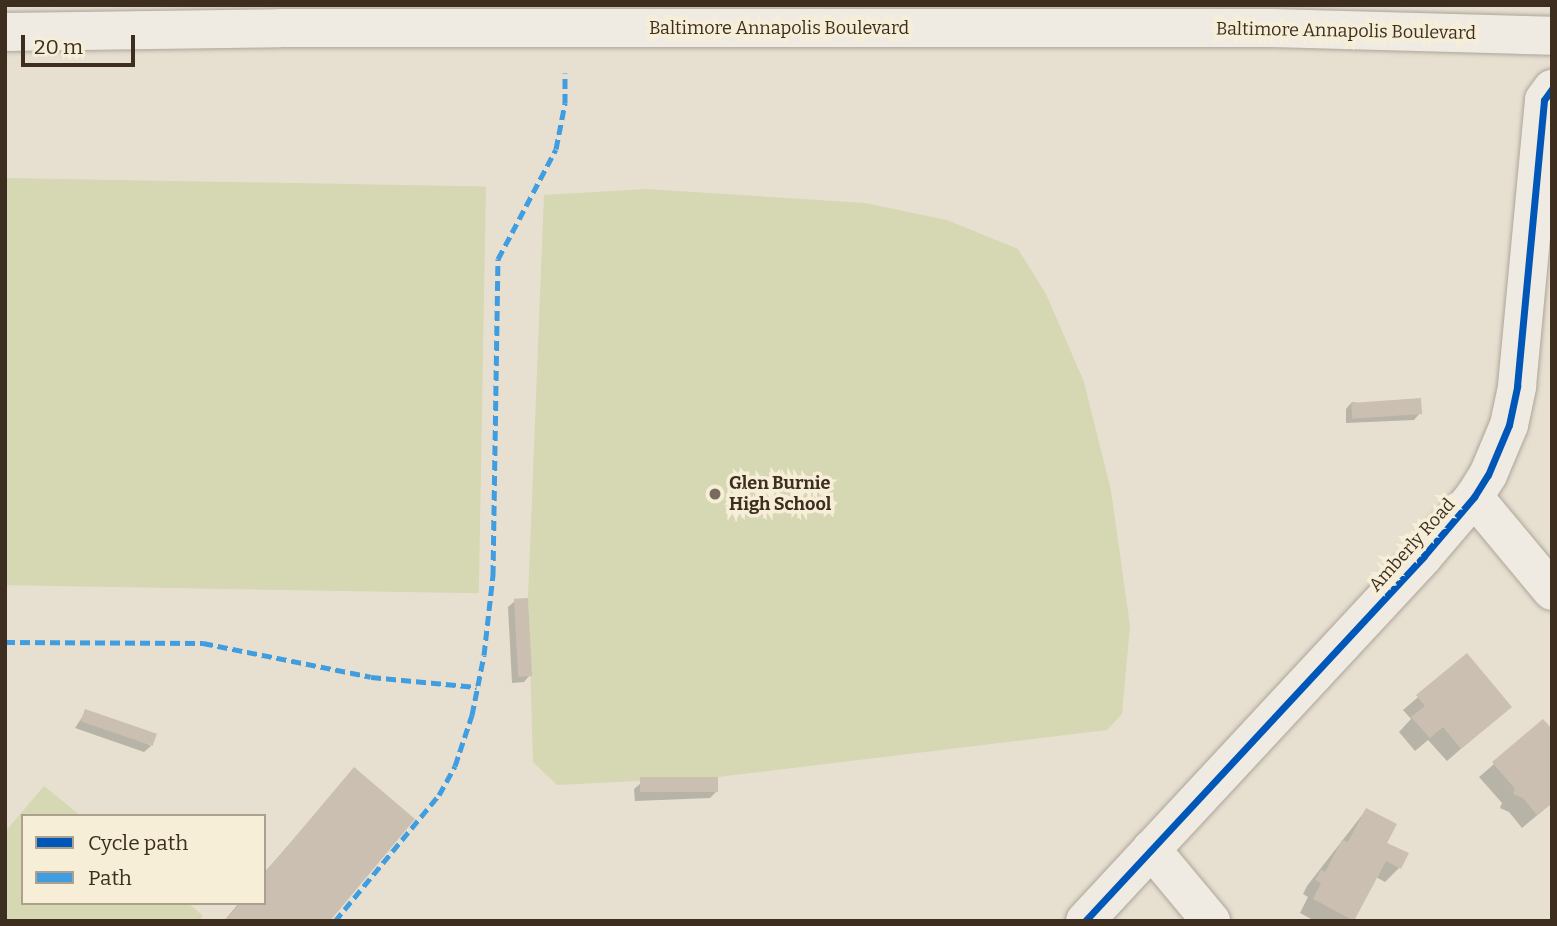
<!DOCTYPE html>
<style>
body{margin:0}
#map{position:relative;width:1557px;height:926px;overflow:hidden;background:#e7e0d1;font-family:Bitter,serif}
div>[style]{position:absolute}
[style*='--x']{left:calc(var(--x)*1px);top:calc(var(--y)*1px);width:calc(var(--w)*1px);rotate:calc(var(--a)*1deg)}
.green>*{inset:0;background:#d6d7b3;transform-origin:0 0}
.shadow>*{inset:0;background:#0003}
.building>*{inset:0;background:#cbbfb2;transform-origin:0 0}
.roads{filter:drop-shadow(0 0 2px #ada599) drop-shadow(0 0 2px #ada599)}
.street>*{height:38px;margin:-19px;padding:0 19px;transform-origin:19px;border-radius:19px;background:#efebe3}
.secondary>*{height:38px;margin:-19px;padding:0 19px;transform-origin:19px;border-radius:19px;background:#efebe3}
.quiet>*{height:5px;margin-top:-2.5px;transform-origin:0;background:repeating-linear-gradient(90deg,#3f9de0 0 10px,transparent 0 15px)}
.cycleway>*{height:7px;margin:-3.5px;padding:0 3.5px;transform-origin:3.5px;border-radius:3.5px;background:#0057b8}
.dots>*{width:19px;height:19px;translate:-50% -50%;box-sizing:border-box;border:4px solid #f7eed8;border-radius:50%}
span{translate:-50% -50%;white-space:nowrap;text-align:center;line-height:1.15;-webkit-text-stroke:7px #f7eed8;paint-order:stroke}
.street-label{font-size:18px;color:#3d2e20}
.poi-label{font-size:18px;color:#3d2e20;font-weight:700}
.left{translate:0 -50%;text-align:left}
.frame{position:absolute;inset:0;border:7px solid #3d2e20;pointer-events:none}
.legend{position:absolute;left:21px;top:814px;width:245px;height:91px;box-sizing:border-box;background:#f7eed8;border:2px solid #ada18e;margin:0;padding:9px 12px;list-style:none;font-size:21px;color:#3d2e20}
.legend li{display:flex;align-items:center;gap:14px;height:35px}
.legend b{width:35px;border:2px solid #ada18e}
.scale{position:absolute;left:21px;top:35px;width:114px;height:32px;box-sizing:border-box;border:4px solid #3d2e20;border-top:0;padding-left:9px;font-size:21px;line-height:24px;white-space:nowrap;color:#3d2e20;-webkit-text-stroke:5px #f7eed8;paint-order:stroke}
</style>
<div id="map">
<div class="green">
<div style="left:5px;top:178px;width:481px;height:407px;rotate:1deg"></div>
<div style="clip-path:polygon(646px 189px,865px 203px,947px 220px,1018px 249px,1046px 294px,1084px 382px,1111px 490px,1130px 626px,1122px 714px,1107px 730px,718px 777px,557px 785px,533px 762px,528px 598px,544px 195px)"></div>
<div style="clip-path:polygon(44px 786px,81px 816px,23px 816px,23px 903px,188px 903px,203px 916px,199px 921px,5px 921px,5px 832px)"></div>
</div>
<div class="shadow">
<div style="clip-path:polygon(1352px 402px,1420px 413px,1414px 420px,1346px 423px,1346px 409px)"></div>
<div style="clip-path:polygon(515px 601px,530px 675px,524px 682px,512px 683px,508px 607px)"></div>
<div style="clip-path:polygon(1466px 656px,1509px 707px,1447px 761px,1428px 740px,1415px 751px,1399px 732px,1411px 719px,1403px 710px)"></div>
<div style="clip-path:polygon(86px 711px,151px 746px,144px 752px,75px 728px)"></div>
<div style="clip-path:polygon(1543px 722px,1552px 732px,1552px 803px,1522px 828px,1509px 812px,1500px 808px,1502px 803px,1479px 777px)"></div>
<div style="clip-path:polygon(354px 770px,327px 921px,224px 921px,239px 903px,264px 903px,264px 873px)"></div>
<div style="clip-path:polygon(641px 783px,717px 791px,710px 798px,635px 801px,634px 789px)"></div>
<div style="clip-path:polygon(1366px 810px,1385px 844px,1406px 854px,1399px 868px,1385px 882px,1376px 877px,1352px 921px,1315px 921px,1300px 913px,1308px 897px,1303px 894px,1307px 886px)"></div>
</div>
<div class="building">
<div style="left:1421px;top:398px;width:16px;height:70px;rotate:86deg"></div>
<div style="left:528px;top:598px;width:78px;height:14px;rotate:87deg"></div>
<div style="clip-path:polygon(1467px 653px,1512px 707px,1461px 749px,1443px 727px,1430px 738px,1411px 717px,1425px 706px,1416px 695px)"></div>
<div style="left:85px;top:709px;width:76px;height:13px;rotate:19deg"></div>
<div style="clip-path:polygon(1543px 719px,1552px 729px,1552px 802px,1537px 815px,1523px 798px,1513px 794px,1515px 789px,1492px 762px)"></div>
<div style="clip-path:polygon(354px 767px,415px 819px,330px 921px,225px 921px,240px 903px,264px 903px,264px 874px)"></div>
<div style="left:718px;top:777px;width:15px;height:78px;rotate:90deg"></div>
<div style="clip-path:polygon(1366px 808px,1397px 824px,1387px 843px,1409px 853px,1401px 869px,1386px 861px,1354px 921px,1313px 899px,1321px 883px,1315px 880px,1321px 870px,1325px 872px,1342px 840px,1348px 842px)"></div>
</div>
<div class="roads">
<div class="street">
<div style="--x:1474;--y:497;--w:122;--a:50.3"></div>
<div style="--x:1151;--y:849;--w:94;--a:50.2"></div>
<div style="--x:1085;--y:921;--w:497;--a:-47.1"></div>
<div style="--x:1423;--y:557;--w:79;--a:-49.6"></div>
<div style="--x:1474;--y:497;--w:26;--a:-58"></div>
<div style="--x:1488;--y:475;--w:54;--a:-67.2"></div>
<div style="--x:1509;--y:425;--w:40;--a:-78"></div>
<div style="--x:1517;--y:386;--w:287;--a:-84.6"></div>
<div style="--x:1544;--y:100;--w:14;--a:-54"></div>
</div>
<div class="secondary">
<div style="--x:5;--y:32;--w:275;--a:-0.8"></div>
<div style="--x:280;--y:28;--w:992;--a:0"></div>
<div style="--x:1272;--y:28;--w:280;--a:1.6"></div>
</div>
</div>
<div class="quiet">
<div style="--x:5;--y:642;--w:198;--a:0.3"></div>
<div style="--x:203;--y:643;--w:171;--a:11.4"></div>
<div style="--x:371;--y:677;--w:106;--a:5.4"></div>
<div style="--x:335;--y:921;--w:163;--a:-50.5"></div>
<div style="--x:439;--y:795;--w:33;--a:-61"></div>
<div style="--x:455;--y:766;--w:54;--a:-71.6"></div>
<div style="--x:472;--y:715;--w:61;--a:-78.7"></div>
<div style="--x:484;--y:655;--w:81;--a:-83.6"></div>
<div style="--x:493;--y:575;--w:316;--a:-89.1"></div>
<div style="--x:498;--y:259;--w:124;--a:-62.2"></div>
<div style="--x:556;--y:149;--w:47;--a:-78.9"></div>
<div style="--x:565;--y:103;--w:30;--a:-90"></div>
</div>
<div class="cycleway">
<div style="--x:1085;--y:921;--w:497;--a:-47.1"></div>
<div style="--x:1423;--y:557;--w:79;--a:-49.6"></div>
<div style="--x:1474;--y:497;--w:26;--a:-58"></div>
<div style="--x:1488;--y:475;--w:54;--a:-67.2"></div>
<div style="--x:1509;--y:425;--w:40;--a:-78"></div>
<div style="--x:1517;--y:386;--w:287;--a:-84.6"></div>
<div style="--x:1544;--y:100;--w:14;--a:-54"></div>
</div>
<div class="dots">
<div style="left:715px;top:494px;background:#786c5e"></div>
</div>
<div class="street-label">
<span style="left:779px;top:28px">Baltimore Annapolis Boulevard</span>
<span style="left:1346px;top:31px;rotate:1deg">Baltimore Annapolis Boulevard</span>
<span style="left:1412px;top:545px;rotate:-48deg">Amberly Road</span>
</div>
<div class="poi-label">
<span class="left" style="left:729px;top:494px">Glen Burnie<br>High School</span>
</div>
<div class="frame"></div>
<ul class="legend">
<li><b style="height:9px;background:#0057b8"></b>Cycle path</li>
<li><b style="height:9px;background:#3f9de0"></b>Path</li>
</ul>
<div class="scale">20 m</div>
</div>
